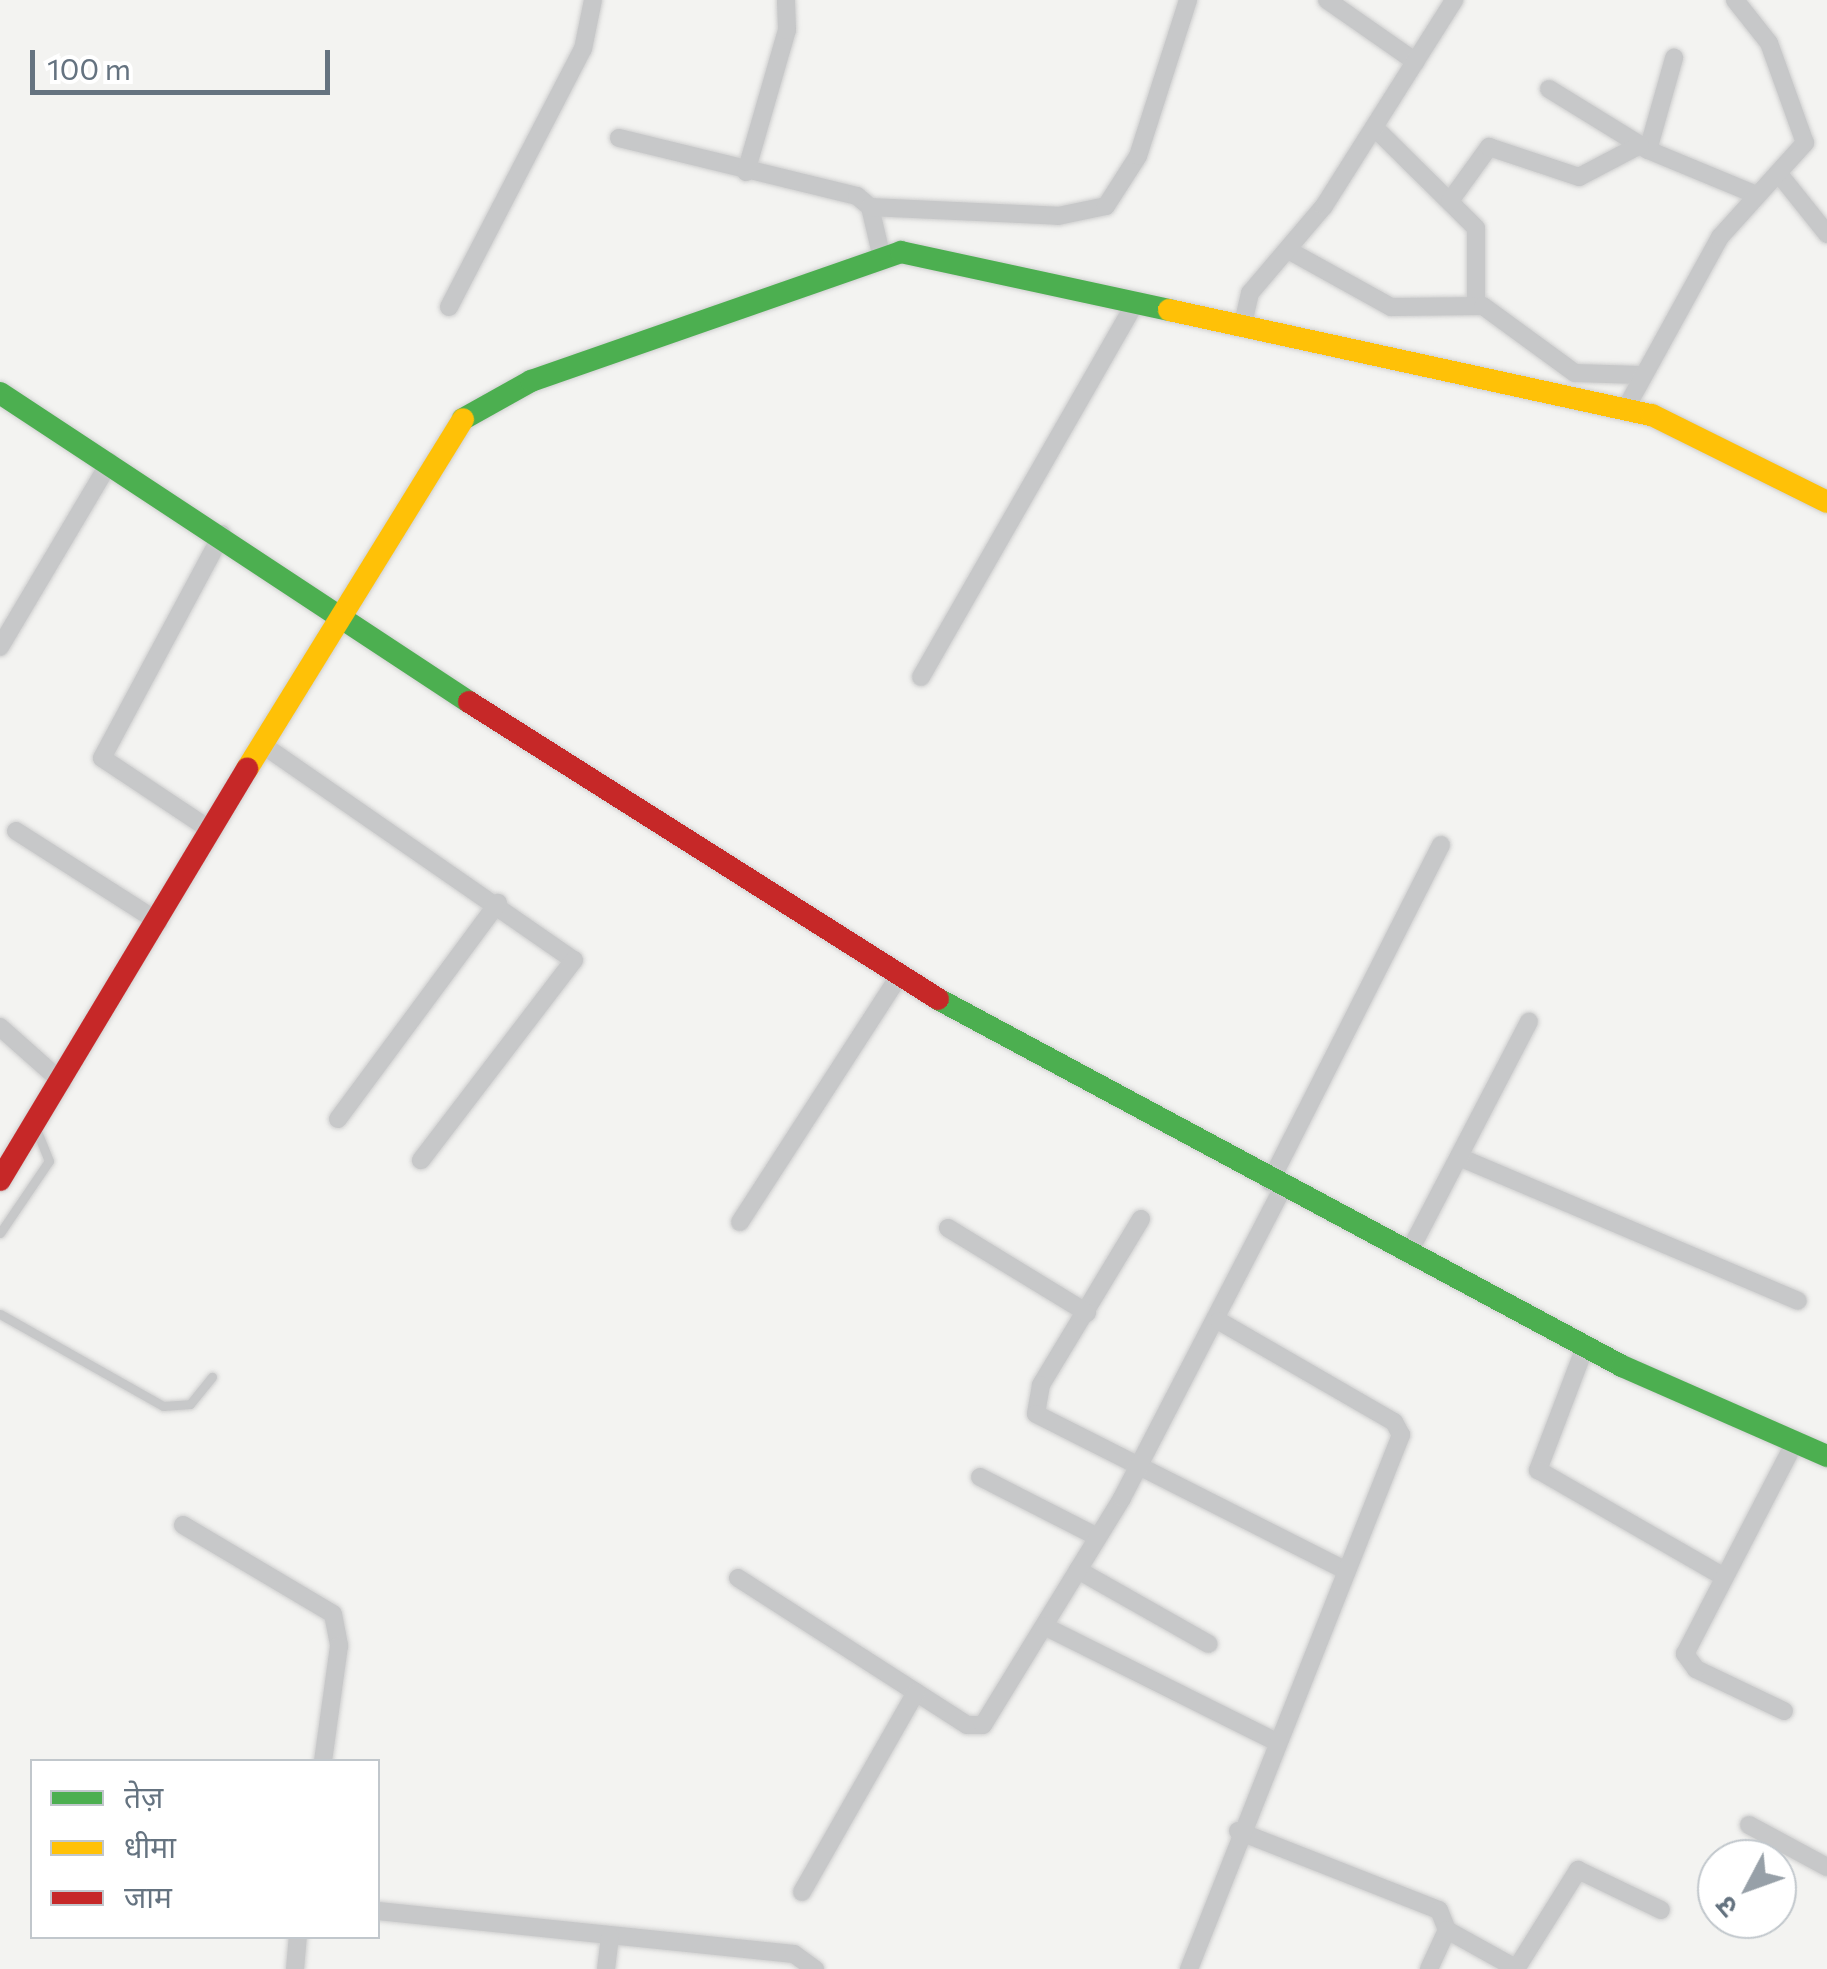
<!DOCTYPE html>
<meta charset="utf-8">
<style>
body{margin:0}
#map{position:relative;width:1827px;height:1969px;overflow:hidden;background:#f3f3f1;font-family:Commissioner,"Noto Sans Devanagari",sans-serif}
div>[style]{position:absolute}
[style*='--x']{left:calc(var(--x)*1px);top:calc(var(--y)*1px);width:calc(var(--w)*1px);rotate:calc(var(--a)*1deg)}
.roads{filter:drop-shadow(0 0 2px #cfcfcf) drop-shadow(0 0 2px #cfcfcf)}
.lane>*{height:9px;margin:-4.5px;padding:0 4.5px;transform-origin:4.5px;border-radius:4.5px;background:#c7c8c9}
.street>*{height:18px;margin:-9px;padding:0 9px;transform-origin:9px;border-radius:9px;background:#c7c8c9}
.fast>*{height:22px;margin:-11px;padding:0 11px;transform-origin:11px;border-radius:11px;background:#4caf50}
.slow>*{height:22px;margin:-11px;padding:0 11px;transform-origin:11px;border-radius:11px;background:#ffc107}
.jam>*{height:22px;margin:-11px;padding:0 11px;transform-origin:11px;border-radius:11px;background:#c62828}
span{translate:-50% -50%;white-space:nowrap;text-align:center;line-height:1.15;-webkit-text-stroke:10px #fff;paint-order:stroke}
.legend{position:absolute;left:30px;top:1759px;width:350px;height:180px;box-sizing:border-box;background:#fff;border:2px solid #c1c7cc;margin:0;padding:12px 18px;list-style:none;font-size:30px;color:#657380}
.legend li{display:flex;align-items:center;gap:20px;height:50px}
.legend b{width:50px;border:2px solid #c1c7cc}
.north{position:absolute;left:1697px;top:1839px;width:100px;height:100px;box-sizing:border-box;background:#fff;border:2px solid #c1c7cc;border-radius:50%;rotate:229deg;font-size:28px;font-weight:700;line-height:40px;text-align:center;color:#657380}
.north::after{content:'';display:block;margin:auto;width:35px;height:45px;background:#97a0a8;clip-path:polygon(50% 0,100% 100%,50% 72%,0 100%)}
.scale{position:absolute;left:30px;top:50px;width:300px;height:45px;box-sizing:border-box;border:5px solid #657380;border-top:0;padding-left:12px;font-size:30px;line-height:35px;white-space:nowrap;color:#657380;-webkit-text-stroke:8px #fff;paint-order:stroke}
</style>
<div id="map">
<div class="roads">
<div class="lane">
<div style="--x:0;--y:1233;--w:87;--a:-55.8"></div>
<div style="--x:49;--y:1161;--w:38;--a:-112"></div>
<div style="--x:0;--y:1314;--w:187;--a:29.4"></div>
<div style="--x:163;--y:1406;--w:27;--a:-4"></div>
<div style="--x:190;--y:1404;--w:35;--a:-51"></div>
</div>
<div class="street">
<div style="--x:1327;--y:0;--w:108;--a:34.9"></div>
<div style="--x:1549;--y:89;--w:116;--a:31.6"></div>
<div style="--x:1648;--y:150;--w:115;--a:22.5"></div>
<div style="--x:1375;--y:128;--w:142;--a:44.7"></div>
<div style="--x:1476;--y:228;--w:76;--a:90"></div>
<div style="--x:619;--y:138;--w:245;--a:13.7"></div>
<div style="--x:857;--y:196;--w:17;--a:40"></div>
<div style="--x:870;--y:207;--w:48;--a:76.8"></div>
<div style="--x:1648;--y:150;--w:96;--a:-74.2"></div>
<div style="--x:746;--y:172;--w:148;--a:-73.9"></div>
<div style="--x:787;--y:30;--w:30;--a:-92"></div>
<div style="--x:1779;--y:174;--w:77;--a:51.3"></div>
<div style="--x:1450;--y:201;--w:67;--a:-54.2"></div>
<div style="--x:1489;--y:147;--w:95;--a:18.4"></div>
<div style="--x:1579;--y:177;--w:69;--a:-27.7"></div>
<div style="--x:870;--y:207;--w:188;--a:2.7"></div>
<div style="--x:1058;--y:216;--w:49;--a:-11.8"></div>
<div style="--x:1106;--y:206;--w:59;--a:-57.4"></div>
<div style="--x:1138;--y:156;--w:164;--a:-72.2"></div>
<div style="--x:1288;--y:250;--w:118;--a:29"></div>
<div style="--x:1391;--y:307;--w:92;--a:-0.6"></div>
<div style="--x:1483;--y:306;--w:114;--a:36.1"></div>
<div style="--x:1575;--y:373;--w:65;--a:1.8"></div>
<div style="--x:449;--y:307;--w:291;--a:-62.6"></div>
<div style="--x:583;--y:49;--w:50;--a:-78.5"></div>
<div style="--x:1244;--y:319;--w:27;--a:-77"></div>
<div style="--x:1250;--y:293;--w:114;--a:-49.6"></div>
<div style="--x:1324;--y:206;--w:244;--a:-57.7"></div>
<div style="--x:1626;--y:408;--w:195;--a:-61.2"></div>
<div style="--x:1720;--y:237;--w:127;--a:-47.9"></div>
<div style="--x:1805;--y:143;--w:106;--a:-109.8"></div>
<div style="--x:1769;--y:43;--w:55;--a:-128.3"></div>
<div style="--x:0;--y:647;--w:215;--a:-59.3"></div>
<div style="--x:921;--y:677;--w:433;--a:-60.2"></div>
<div style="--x:263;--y:745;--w:378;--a:34.7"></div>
<div style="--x:574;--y:960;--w:252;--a:127.4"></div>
<div style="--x:16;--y:831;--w:169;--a:32.5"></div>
<div style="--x:212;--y:831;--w:132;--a:-146.4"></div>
<div style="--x:102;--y:758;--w:254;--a:-61.8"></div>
<div style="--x:0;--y:1027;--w:83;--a:41.6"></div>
<div style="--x:338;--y:1119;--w:269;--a:-53.5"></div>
<div style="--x:1459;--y:1157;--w:368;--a:23"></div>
<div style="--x:1270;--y:1182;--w:378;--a:-63.1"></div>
<div style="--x:1141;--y:1219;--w:194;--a:121.1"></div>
<div style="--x:1041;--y:1385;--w:29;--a:100"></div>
<div style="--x:1036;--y:1414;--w:346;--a:26.8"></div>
<div style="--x:740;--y:1222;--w:293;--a:-57.1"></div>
<div style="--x:948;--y:1228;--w:163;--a:31.4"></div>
<div style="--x:1408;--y:1254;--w:262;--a:-62.5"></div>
<div style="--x:1585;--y:1347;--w:132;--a:110.9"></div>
<div style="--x:1538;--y:1470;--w:215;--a:29.9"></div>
<div style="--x:980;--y:1477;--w:132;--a:27"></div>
<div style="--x:183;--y:1525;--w:174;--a:30.7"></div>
<div style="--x:333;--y:1614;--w:33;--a:79"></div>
<div style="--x:339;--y:1646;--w:117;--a:97.9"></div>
<div style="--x:1078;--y:1570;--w:150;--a:29.5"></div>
<div style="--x:738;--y:1578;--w:272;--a:32.7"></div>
<div style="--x:967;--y:1725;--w:16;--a:0"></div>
<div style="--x:983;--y:1725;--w:266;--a:-58.5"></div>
<div style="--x:1122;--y:1498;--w:348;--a:-62.6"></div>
<div style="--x:1044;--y:1626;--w:256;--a:26.5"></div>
<div style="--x:1784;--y:1711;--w:98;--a:-154.5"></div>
<div style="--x:1696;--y:1669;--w:19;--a:-126"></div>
<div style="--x:1685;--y:1654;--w:239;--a:-62.6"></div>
<div style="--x:1749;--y:1825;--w:89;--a:28.3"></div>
<div style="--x:1238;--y:1831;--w:216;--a:21.5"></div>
<div style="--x:1439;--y:1910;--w:22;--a:68"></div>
<div style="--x:1447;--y:1930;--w:43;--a:114.8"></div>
<div style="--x:802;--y:1892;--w:230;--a:-60.3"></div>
<div style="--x:378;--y:1911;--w:418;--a:5.9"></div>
<div style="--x:794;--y:1954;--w:26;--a:36"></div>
<div style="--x:1447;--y:1930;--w:80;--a:29.1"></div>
<div style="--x:295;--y:1969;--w:33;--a:-85"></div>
<div style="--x:606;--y:1969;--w:33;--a:-83"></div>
<div style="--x:1189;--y:1969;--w:575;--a:-68.35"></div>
<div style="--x:1401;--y:1435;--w:15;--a:-118"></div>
<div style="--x:1394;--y:1422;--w:202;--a:-150"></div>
<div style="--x:1516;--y:1969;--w:117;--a:-57.9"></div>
<div style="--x:1578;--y:1870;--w:92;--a:25.7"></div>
</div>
<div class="fast">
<div style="--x:0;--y:393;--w:562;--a:33.38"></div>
<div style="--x:463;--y:419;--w:78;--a:-29.2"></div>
<div style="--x:531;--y:381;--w:392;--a:-19.2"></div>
<div style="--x:901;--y:252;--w:274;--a:12.2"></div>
<div style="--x:938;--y:999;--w:776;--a:28.22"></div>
<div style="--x:1622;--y:1366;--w:224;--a:23.7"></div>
</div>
<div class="slow">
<div style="--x:1169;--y:310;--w:494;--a:12.3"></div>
<div style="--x:1652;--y:415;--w:195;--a:26.4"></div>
<div style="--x:247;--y:769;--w:411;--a:-58.3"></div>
</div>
<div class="jam">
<div style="--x:469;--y:702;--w:555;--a:32.34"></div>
<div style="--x:0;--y:1180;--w:480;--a:-59"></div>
</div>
</div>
<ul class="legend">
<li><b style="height:12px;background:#4caf50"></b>तेज़</li>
<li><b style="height:12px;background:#ffc107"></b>धीमा</li>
<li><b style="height:12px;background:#c62828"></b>जाम</li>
</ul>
<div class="north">उ</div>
<div class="scale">100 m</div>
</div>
